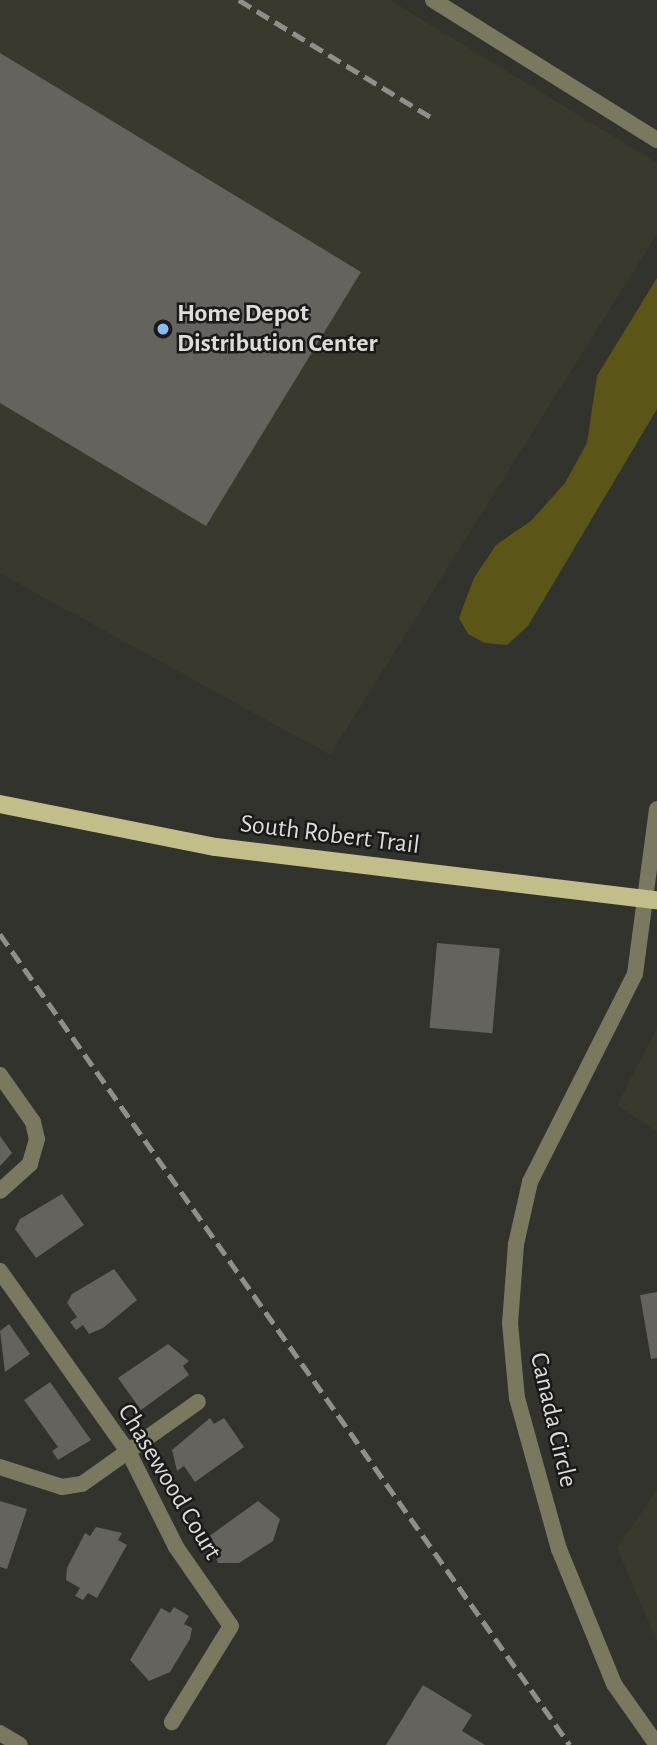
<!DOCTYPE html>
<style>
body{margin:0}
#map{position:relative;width:657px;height:1745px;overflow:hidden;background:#33332e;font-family:"Alegreya Sans",sans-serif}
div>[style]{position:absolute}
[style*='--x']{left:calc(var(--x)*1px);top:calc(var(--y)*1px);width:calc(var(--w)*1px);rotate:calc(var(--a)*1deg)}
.built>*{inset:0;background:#39392d}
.water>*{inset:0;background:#5b5618}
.building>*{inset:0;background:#64635e;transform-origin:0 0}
.minor>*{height:16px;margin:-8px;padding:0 8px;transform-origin:8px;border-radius:8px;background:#7a7960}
.major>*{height:18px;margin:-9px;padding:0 9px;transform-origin:9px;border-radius:9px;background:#c2be8a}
.rail>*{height:4.5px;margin-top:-2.25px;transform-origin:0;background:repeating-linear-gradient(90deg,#8f8f8b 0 14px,transparent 0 21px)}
.dots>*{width:19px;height:19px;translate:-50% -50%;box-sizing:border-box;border:4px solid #1b1a18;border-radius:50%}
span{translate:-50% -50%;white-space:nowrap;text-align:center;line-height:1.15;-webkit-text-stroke:5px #1b1a18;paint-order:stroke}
.poi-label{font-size:26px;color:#dcdcd9;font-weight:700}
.left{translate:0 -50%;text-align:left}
.street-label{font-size:26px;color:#dcdcd9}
</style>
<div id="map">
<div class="built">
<div style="clip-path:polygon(0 0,390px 0,657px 163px,657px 234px,330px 755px,0 573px)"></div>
<div style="clip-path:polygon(657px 1028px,657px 1132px,617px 1105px)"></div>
<div style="clip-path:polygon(657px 1490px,657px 1642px,617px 1548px)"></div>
</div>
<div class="water">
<div style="clip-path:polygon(657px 278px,657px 409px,528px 626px,507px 645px,485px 643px,468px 634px,459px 618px,474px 578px,496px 545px,531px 521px,565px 483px,587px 443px,597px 376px)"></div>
</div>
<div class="building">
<div style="clip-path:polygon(0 53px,361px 272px,206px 526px,0 403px)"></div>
<div style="left:437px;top:943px;width:63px;height:85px;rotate:5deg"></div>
<div style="clip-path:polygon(0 1136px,12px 1153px,0 1166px)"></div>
<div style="clip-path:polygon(62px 1194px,84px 1225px,36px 1258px,15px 1229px,20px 1219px)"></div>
<div style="clip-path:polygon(114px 1269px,137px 1300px,103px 1328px,89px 1334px,83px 1325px,76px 1330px,70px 1322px,77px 1317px,67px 1303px,72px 1294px)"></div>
<div style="clip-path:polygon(657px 1292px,657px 1358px,651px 1359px,640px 1295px)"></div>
<div style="clip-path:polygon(9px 1324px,30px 1354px,5px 1372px,0 1331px)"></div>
<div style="clip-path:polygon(168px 1344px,189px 1361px,183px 1366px,189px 1375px,141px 1410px,118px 1378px)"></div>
<div style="clip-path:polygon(50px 1382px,91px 1440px,58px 1460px,52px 1451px,58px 1447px,24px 1400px)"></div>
<div style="clip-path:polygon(210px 1418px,214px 1424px,224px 1418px,244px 1447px,195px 1482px,184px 1466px,177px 1471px,172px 1450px)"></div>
<div style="clip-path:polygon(0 1501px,27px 1509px,7px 1569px,0 1567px)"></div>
<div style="clip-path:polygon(258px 1501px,280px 1519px,273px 1541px,239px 1563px,218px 1563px,208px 1537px)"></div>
<div style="clip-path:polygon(96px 1527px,122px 1533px,118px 1540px,127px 1545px,97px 1598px,88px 1593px,83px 1600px,75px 1596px,80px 1588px,66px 1580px,67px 1568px,85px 1533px,90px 1536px)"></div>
<div style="clip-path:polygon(174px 1607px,189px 1616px,184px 1624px,192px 1628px,190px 1639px,170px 1672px,149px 1681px,130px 1660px,161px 1608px,170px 1613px)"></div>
<div style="clip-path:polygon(423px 1685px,472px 1715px,462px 1731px,485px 1745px,386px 1745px)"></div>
</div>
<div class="minor">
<div style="--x:433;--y:0;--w:264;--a:32"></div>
<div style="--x:657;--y:809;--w:166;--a:97.6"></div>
<div style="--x:635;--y:974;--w:233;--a:116.8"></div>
<div style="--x:530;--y:1182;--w:64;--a:102.7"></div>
<div style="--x:516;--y:1244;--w:79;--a:94.3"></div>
<div style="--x:510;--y:1323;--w:75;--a:84.7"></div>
<div style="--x:517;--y:1398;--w:157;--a:74.5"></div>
<div style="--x:559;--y:1549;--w:146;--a:67.8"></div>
<div style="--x:614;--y:1684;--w:75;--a:54.8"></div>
<div style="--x:0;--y:1075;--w:57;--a:54.9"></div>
<div style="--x:33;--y:1122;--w:17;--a:77"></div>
<div style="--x:37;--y:1139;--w:26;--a:106"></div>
<div style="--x:30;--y:1164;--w:40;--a:138"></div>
<div style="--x:0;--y:1271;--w:223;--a:54.7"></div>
<div style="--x:129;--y:1453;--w:105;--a:63.4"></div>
<div style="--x:176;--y:1547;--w:96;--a:55.2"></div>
<div style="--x:231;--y:1626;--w:113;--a:121.6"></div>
<div style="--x:0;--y:1467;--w:65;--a:17.9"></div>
<div style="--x:62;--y:1487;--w:20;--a:-9"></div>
<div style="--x:82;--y:1484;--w:142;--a:-35.3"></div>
<div style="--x:0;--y:1733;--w:23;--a:31"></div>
</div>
<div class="major">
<div style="--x:0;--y:804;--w:220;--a:11.3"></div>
<div style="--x:216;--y:847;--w:444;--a:6.9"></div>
</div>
<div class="rail">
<div style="--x:239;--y:0;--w:225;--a:31.4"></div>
<div style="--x:0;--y:934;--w:991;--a:54.9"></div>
</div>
<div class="dots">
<div style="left:163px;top:329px;background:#87bbfb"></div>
</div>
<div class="poi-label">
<span class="left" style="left:177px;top:329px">Home Depot<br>Distribution Center</span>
</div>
<div class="street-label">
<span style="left:330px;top:835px;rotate:7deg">South Robert Trail</span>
<span style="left:553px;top:1420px;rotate:77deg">Canada Circle</span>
<span style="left:169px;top:1482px;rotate:59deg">Chasewood Court</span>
</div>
</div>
